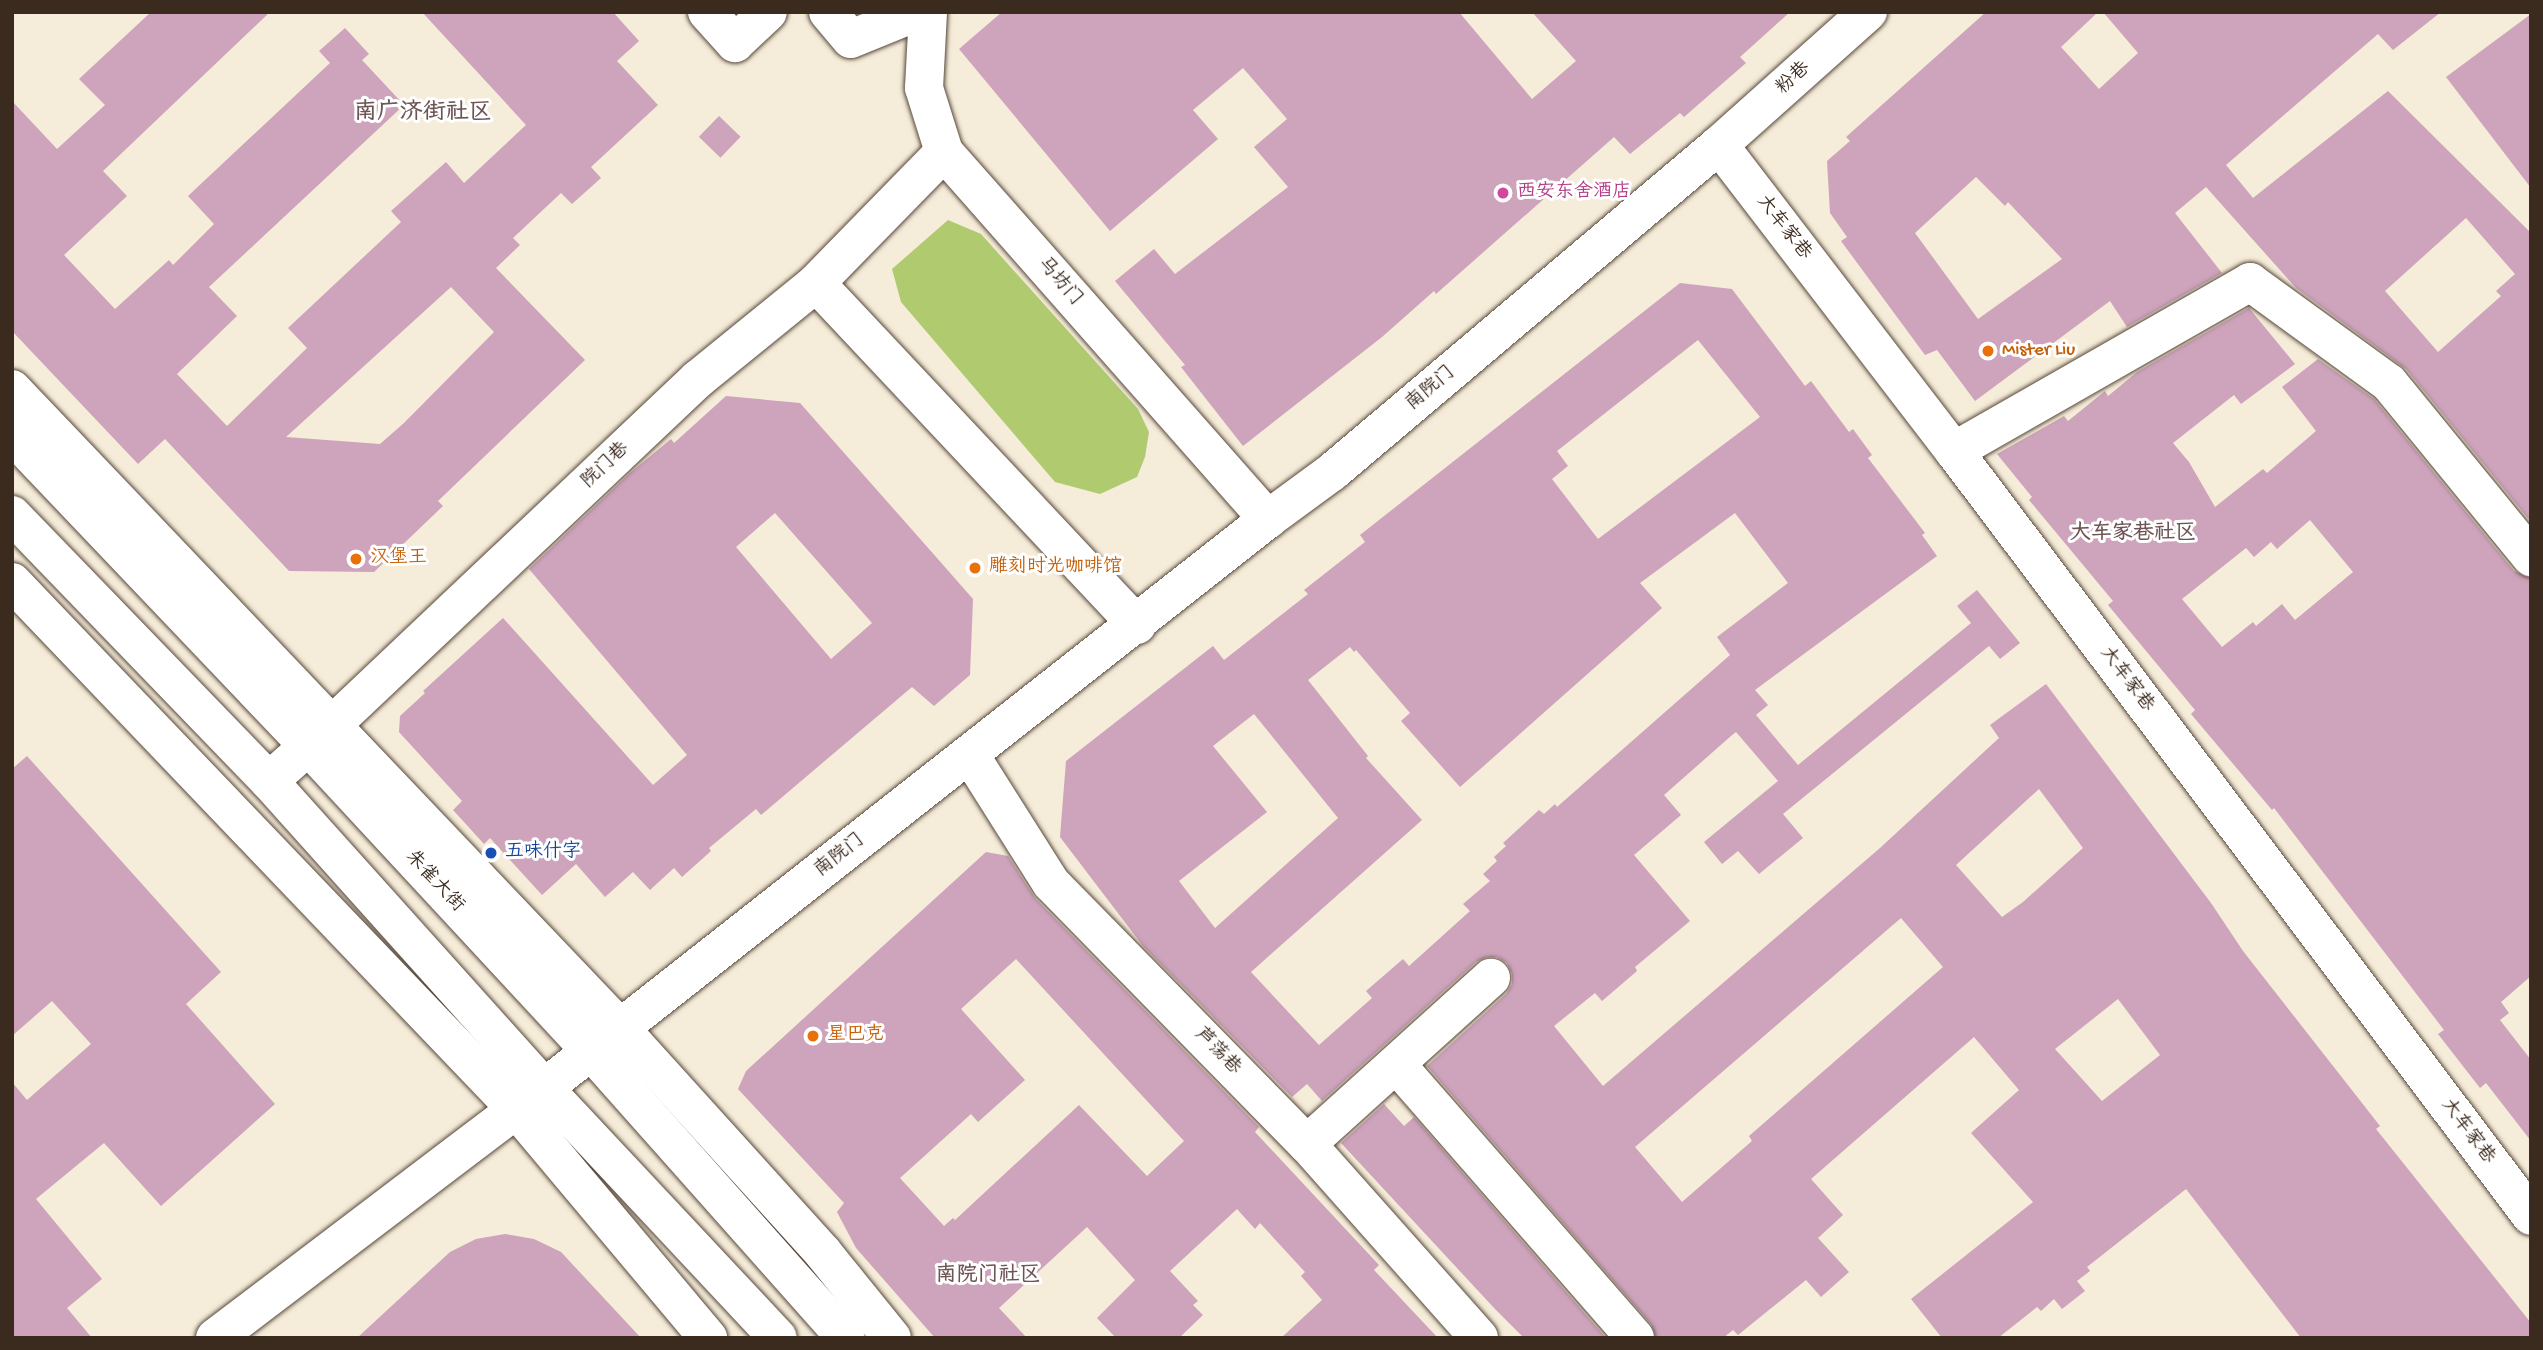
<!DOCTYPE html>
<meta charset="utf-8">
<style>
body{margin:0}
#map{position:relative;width:2543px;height:1350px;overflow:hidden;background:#f5ecd9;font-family:"Gochi Hand","LXGW WenKai TC",sans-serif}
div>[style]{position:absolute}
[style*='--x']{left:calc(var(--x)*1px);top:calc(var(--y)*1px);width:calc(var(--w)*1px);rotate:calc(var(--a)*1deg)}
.green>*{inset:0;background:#b0ca70}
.building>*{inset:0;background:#cea3bc;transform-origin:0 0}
.roads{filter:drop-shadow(0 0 2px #57473a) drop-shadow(0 0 2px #57473a)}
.minor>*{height:38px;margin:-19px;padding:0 19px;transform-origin:19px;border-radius:19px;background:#fff}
.major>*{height:38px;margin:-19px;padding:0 19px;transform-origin:19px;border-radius:19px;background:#fff}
.dots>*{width:19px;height:19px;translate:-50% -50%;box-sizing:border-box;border:4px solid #fff;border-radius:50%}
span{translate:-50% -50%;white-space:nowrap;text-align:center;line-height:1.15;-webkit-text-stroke:6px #fff;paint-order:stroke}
.street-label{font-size:19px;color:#3b2a1e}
.hotel-label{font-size:19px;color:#b23c85}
.left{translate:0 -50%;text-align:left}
.food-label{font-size:19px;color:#c56008}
.transit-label{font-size:19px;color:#164399}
.neighbourhood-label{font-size:21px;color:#6e5455;font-weight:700}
.quarter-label{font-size:23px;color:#6e5455;font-weight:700}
.frame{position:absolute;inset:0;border:14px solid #3b2a1e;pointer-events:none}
</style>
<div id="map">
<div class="green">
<div style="clip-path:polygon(948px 220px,981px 234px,1138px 409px,1149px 432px,1145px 457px,1137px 477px,1100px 494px,1055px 482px,901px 302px,892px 269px)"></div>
</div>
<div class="building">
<div style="clip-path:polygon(evenodd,151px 12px,270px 12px,103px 171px,127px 196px,64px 255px,115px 309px,169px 260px,173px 265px,214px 224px,188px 196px,330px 63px,319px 51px,345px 28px,369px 54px,362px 60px,404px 105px,209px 287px,237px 316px,177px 374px,227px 426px,307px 348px,288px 328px,401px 222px,391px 211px,446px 162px,464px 183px,526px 125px,422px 12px,613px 12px,639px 41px,617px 61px,658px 105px,591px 167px,601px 178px,572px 204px,561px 193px,513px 238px,520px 245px,496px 268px,585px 360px,438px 501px,443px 506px,374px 572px,289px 571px,165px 439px,138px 464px,12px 331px,12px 101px,57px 149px,105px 105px,79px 79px,151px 12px,451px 287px,494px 332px,404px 423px,380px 444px,286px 437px,451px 287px)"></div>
<div style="clip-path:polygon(1002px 12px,1459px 12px,1532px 99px,1576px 61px,1532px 12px,1790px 12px,1740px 57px,1746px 63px,1684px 117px,1680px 113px,1630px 154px,1614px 137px,1436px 294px,1434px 291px,1382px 337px,1243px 446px,1181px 367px,1185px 365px,1115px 281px,1154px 249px,1175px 274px,1288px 187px,1254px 147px,1287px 119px,1243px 68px,1193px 110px,1218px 139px,1110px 231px,959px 49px)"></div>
<div style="clip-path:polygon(evenodd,1986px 12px,2098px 12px,2061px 47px,2099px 89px,2138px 53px,2103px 12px,2441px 12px,2393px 50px,2378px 34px,2226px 165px,2253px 198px,2388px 91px,2531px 233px,2531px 522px,2406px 369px,2296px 288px,2206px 187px,2175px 213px,2222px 273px,2127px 327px,2110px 301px,1975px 401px,1937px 350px,1925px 355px,1841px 241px,1847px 237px,1830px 213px,1827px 161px,1850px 141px,1846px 137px,1986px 12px,1976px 177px,2005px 206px,2008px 202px,2062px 259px,1978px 319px,1915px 233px,1976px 177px,1986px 12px,2466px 218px,2515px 274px,2496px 291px,2501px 296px,2438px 352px,2385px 291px,2466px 218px)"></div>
<div style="clip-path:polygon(2531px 14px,2531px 188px,2446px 77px)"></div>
<div style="left:719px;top:116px;width:30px;height:29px;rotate:44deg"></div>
<div style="clip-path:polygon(evenodd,1680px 283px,1732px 289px,1805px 386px,1811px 381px,1849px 432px,1853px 429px,1872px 455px,1868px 458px,1925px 533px,1922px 535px,1937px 556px,1755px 690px,1768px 705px,1756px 715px,1798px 765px,1971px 623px,1957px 606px,1977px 590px,2020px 643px,2000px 659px,1989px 646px,1783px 814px,1803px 838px,1759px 874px,1738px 851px,1722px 864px,1704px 842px,1778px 781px,1736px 732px,1731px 736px,1664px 795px,1681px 815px,1634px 855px,1690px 921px,1635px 967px,1637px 971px,1602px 1001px,1595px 993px,1554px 1026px,1603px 1086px,1880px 848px,1999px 738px,1990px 725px,2046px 684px,2211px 903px,2243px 951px,2380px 1126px,2376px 1129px,2531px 1323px,2531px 1338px,2301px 1338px,2186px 1189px,2087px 1267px,2090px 1271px,2077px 1281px,2085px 1291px,2062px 1309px,2054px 1299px,2041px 1311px,2037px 1307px,1998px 1338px,1942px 1338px,1911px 1299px,2033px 1202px,1971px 1133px,2019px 1090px,1974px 1037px,1811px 1179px,1843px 1215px,1818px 1238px,1849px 1272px,1821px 1297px,1806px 1280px,1738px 1335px,1733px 1330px,1723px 1338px,1656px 1338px,1651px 1324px,1427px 1066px,1506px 994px,1512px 984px,1512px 974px,1507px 963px,1497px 957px,1487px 957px,1476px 962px,1322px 1101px,1307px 1084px,1292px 1097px,1143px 946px,1060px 837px,1066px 761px,1213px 646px,1224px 660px,1308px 594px,1304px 590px,1365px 542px,1360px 535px,1680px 283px,1698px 340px,1760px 417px,1598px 539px,1552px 479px,1568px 466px,1557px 451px,1698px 340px,1680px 283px,1735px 513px,1788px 583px,1717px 637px,1730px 655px,1557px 807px,1555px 804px,1544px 814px,1539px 810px,1503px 843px,1506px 846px,1494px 857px,1497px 861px,1483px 874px,1490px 881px,1463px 904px,1470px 911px,1409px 966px,1403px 959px,1366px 991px,1372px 998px,1319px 1045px,1251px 972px,1422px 820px,1366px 758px,1368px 756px,1308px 680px,1350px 647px,1354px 652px,1356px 650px,1410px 713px,1401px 721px,1460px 787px,1662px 608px,1640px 583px,1735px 513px,1680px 283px,1254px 714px,1338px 818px,1215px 928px,1179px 881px,1267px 812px,1213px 746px,1254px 714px,1680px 283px,2039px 789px,2083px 848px,2023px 902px,2002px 917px,1956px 865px,2039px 789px,1680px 283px,1901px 918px,1943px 967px,1749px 1136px,1752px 1141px,1682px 1202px,1635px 1147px,1901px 918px,1680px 283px,2118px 999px,2160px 1055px,2102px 1101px,2055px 1049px,2118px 999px)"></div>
<div style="clip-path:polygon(evenodd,2249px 308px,2295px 364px,2241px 404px,2234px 395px,2173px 443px,2189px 462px,2215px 507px,2263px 469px,2267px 473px,2316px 431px,2282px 387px,2318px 359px,2374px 399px,2514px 571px,2531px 578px,2531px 976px,2501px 1002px,2509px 1013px,2500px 1020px,2531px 1060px,2531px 1141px,2486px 1083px,2480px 1088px,2438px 1034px,2444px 1030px,2274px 808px,2272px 810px,2191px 714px,2195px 710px,2108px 605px,2113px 601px,2029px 500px,2032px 497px,1997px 454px,2064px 416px,2068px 421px,2105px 391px,2108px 396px,2137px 372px,2249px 308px,2310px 520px,2353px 572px,2295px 620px,2282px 604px,2256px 626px,2253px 622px,2222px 647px,2182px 599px,2246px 548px,2254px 557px,2271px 542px,2277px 549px,2310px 520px)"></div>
<div style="clip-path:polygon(evenodd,726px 396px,800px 403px,937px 558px,973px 599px,970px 675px,934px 706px,912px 687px,761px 815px,756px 809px,709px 848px,711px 851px,682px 877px,674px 868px,650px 890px,633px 872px,605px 897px,576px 864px,542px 895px,490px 838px,484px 844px,453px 810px,462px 801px,399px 732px,400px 716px,425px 693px,423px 691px,503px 618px,653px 785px,687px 755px,529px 569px,630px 473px,671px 439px,674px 443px,726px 396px,775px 513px,872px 623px,831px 659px,736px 547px,775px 513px)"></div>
<div style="clip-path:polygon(27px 756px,221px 972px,186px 1004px,275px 1104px,161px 1206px,104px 1143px,36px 1199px,102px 1279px,67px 1308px,92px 1338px,12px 1338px,12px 1082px,27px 1100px,91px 1044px,52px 1001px,12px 1036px,12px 769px)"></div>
<div style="clip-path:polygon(evenodd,986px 852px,1008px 856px,1035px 898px,1259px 1127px,1255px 1132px,1379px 1265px,1374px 1270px,1438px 1338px,1281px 1338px,1322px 1300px,1301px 1276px,1305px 1272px,1260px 1223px,1255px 1229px,1237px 1209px,1170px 1271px,1198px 1301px,1193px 1305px,1203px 1315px,1179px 1338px,1116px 1338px,1097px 1318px,1135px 1280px,1087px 1227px,999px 1308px,1027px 1338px,935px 1338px,856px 1248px,837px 1212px,844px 1203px,738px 1089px,746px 1071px,986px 852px,1016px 959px,1184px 1141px,1147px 1176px,1079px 1105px,955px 1220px,953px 1218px,944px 1226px,900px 1178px,971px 1114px,978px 1122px,1025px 1080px,961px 1009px,1016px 959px)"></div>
<div style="clip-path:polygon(1384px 1104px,1404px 1126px,1414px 1117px,1606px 1338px,1524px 1338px,1495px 1309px,1341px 1143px)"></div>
<div style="clip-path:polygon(505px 1234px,534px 1239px,561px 1252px,641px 1338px,357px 1338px,450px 1252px,476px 1239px)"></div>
</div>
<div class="roads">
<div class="minor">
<div style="--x:707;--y:12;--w:42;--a:47.9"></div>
<div style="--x:735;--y:43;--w:45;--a:-43.2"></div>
<div style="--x:828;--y:12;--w:35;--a:50"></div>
<div style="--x:851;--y:39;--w:71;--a:-22.2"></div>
<div style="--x:928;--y:12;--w:76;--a:93"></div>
<div style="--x:924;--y:88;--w:67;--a:72.6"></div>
<div style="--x:944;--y:152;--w:490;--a:48.6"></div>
<div style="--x:1719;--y:145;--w:386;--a:52.5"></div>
<div style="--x:1954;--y:451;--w:958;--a:52.97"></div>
<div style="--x:816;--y:283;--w:469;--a:46.8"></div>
<div style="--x:12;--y:389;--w:882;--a:46.42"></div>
<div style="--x:620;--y:1028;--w:304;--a:47.9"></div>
<div style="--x:824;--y:1254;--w:108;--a:51"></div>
<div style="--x:1954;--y:451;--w:341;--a:-29.7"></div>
<div style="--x:2250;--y:282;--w:172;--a:36"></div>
<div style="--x:2389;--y:383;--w:225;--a:50.8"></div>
<div style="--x:12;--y:582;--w:729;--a:46.28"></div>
<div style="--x:516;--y:1109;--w:299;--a:50"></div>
<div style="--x:970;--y:755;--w:151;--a:57.7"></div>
<div style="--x:1051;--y:883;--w:366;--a:45.6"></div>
<div style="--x:1307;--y:1144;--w:259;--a:48.4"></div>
<div style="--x:269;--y:781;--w:83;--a:-41.6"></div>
<div style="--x:331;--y:726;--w:505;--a:-43.4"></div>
<div style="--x:698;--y:379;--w:152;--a:-39.1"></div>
<div style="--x:816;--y:283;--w:183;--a:-45.7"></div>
<div style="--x:1397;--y:1065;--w:362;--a:48.9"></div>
<div style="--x:1307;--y:1144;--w:248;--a:-42.1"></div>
<div style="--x:215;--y:1338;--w:413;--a:-37.2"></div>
<div style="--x:544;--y:1088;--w:921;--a:-38.16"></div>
<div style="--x:1268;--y:519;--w:79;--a:-36.3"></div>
<div style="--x:1332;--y:472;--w:507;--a:-40.2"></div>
<div style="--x:1719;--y:145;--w:200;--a:-41.8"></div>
</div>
<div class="major">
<div style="--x:12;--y:435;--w:431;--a:46.4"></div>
<div style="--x:309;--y:747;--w:415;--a:47.2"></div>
<div style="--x:591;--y:1051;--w:384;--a:48.4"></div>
<div style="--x:12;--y:515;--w:370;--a:46"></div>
<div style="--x:269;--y:781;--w:412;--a:48.1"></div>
<div style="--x:544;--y:1088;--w:342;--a:46.9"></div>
</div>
</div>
<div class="dots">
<div style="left:1503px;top:193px;background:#d1479c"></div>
<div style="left:1988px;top:351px;background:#e8710a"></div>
<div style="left:356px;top:559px;background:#e8710a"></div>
<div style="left:975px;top:568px;background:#e8710a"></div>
<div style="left:491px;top:853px;background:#1a4fb4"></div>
<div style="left:813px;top:1036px;background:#e8710a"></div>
</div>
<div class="street-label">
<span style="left:1794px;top:79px;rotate:-42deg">粉巷</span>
<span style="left:1783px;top:228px;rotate:52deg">大车家巷</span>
<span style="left:1059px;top:282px;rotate:49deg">马坊门</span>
<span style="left:1431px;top:389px;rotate:-40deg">南院门</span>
<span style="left:606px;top:466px;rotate:-43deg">院门巷</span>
<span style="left:2126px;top:680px;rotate:53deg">大车家巷</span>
<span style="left:840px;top:856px;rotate:-38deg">南院门</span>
<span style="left:434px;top:882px;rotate:47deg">朱雀大街</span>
<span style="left:1217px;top:1052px;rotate:46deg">芦荡巷</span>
<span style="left:2467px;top:1132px;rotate:53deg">大车家巷</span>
</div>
<div class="hotel-label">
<span class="left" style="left:1517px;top:193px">西安东舍酒店</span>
</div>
<div class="food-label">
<span class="left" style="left:2002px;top:351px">Mister Liu</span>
<span class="left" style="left:370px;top:559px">汉堡王</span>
<span class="left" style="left:989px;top:568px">雕刻时光咖啡馆</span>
<span class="left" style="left:827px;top:1036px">星巴克</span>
</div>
<div class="transit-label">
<span class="left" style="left:505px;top:853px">五味什字</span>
</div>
<div class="neighbourhood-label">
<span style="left:2133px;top:535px">大车家巷社区</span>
<span style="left:988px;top:1277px">南院门社区</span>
</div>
<div class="quarter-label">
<span style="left:423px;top:114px">南广济街社区</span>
</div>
<div class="frame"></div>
</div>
